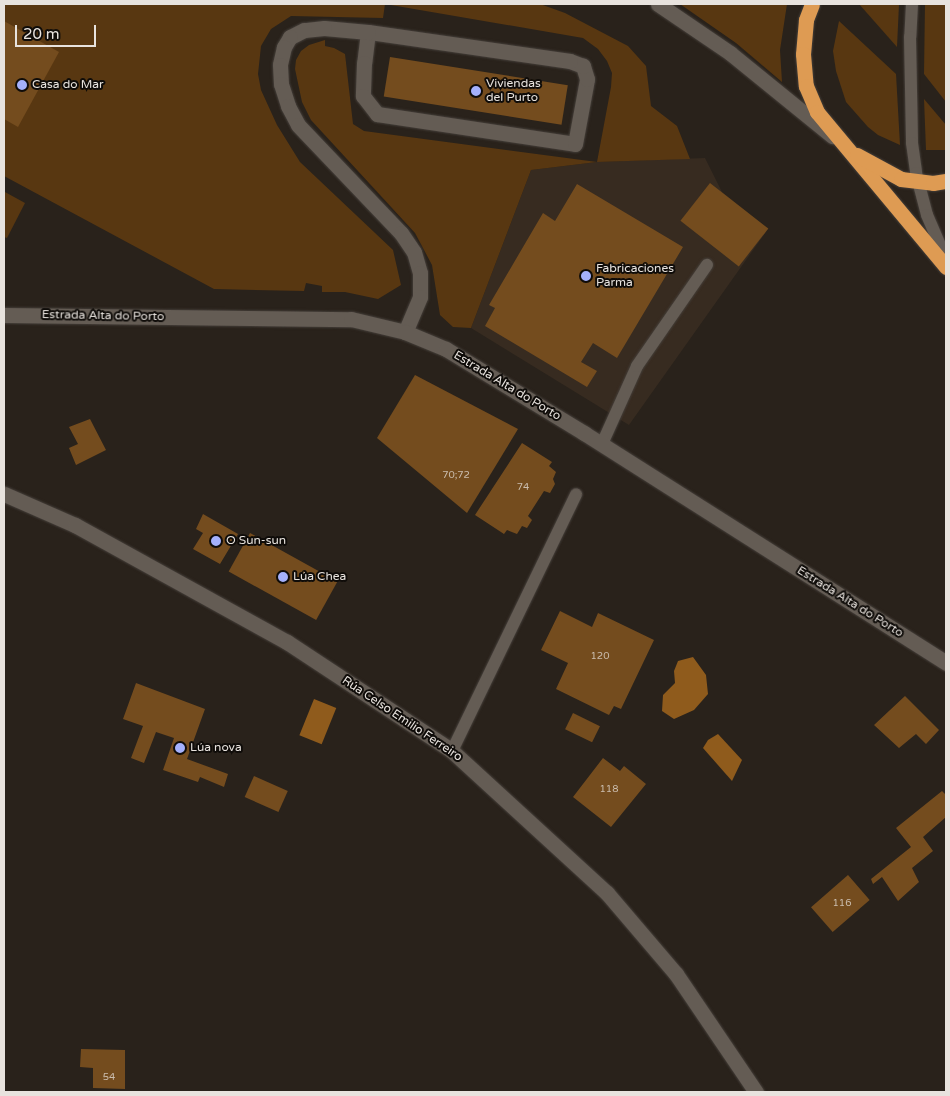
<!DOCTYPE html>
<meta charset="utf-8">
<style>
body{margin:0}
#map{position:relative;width:950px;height:1096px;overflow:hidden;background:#29221b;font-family:"Varela Round",sans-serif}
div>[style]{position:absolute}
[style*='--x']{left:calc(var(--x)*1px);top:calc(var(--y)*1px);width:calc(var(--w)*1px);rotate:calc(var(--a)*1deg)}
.built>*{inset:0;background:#372b20}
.green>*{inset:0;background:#583711}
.water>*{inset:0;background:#8f5b1c;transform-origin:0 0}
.building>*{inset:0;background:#744c1e;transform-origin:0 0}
.roads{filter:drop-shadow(0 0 1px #453f3a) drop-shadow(0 0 1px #453f3a)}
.lane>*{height:12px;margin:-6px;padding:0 6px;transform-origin:6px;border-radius:6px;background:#645c54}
.street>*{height:15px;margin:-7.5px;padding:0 7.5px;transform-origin:7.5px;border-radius:7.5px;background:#645c54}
.secondary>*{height:15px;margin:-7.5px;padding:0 7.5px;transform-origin:7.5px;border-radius:7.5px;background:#645c54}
.highway>*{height:15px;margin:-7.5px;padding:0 7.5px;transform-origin:7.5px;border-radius:7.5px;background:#de9b53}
.dots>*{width:14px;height:14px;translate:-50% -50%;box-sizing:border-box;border:2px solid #0f0c09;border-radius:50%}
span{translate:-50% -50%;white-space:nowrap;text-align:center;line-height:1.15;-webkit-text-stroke:4px #0f0c09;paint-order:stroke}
.number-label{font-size:10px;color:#cbbdae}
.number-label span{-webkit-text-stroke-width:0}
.poi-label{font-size:12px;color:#e8e3de}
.left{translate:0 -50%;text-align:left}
.street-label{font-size:12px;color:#e8e3de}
.frame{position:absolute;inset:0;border:5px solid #e8e3de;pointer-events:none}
.scale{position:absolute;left:15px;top:25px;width:81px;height:22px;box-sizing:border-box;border:2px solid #e8e3de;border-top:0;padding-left:6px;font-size:15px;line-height:18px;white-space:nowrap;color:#e8e3de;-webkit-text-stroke:4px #0f0c09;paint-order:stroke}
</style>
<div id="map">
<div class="built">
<div style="clip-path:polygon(705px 158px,722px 192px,768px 229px,629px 425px,471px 328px,531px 170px,597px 162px)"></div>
</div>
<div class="green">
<div style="clip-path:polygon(4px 4px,540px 4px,565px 13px,628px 46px,646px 66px,651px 106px,677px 126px,690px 159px,597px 162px,531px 170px,471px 328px,453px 327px,440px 315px,432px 265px,415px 233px,311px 120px,302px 102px,295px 69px,296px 60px,301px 51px,309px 45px,325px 40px,325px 46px,334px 48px,345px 54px,353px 124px,364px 131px,597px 162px,611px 87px,612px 73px,607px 61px,598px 49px,583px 38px,385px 4px,383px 18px,291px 16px,271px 29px,261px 46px,258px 74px,261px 90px,277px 125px,300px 162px,393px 250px,401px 285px,378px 299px,345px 292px,322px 292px,322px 286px,306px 283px,304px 291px,214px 289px,4px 176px)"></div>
<div style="clip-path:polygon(680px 4px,787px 4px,780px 50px,782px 82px,736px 43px)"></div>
<div style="clip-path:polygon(859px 4px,899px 4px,897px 47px)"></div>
<div style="clip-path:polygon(925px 4px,946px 4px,946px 102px,924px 74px)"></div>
<div style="clip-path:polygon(839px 21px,896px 74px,900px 145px,878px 135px,868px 127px,846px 102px,836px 71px,833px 51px)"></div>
<div style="clip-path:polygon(924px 99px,946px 125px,946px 150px,926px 150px)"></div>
<div style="clip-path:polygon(5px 192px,25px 203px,7px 238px,4px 237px)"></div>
</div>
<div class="water">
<div style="clip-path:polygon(693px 657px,706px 675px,708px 694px,694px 710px,674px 719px,662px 711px,663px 695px,675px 683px,674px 671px,678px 661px)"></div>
<div style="left:314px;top:699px;width:24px;height:39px;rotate:22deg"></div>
<div style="clip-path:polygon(718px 734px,742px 760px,732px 781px,703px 748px,708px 740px)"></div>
</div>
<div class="building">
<div style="clip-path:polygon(4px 21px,59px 52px,18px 127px,4px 119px)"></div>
<div style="left:390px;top:57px;width:180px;height:40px;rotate:9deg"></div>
<div style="left:710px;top:183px;width:74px;height:48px;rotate:38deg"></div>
<div style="clip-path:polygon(577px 184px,683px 247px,617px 358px,593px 343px,581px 362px,597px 371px,587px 387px,485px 326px,495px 308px,489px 305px,543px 213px,555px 221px)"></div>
<div style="clip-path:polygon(415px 375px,518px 429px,467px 513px,377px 438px)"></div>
<div style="clip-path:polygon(90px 419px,106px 450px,76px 465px,69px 448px,78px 444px,69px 427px)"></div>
<div style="clip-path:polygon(522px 443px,552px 462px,549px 466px,556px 472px,553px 479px,555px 484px,550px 493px,544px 491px,528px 516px,532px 520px,527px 528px,522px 526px,517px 534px,507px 530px,504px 534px,475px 515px)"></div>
<div style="clip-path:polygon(203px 514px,238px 534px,220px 564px,193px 549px,203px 533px,196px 529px)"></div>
<div style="left:250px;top:533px;width:100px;height:44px;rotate:29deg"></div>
<div style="clip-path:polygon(560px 611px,592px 627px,598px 613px,654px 640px,621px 709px,614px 706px,609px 715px,556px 689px,568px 663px,541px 650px)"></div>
<div style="clip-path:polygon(136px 683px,205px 709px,187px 759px,228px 774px,224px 787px,200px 777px,198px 782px,163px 770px,174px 738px,156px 732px,144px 763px,131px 758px,143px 726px,123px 719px)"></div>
<div style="clip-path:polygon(905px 696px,939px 730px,926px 744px,916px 734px,899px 748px,874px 725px)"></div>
<div style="left:573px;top:713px;width:30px;height:18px;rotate:26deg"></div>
<div style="clip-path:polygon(603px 758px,620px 771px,624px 766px,646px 784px,611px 827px,573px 797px)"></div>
<div style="left:254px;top:776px;width:37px;height:23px;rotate:24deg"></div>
<div style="clip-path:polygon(942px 791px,946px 795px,946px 817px,923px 837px,933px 851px,912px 868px,919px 882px,898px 901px,882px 877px,873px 884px,871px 879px,911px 847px,896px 828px)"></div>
<div style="left:848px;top:875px;width:33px;height:49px;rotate:49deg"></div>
<div style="clip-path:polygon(81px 1049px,125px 1050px,125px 1089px,93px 1088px,93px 1068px,80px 1067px)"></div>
</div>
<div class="roads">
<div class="lane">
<div style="--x:912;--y:4;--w:33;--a:93"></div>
<div style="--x:910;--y:37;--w:106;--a:88.9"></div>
<div style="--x:912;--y:143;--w:30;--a:82"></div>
<div style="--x:916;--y:173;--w:43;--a:75.3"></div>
<div style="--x:927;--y:215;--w:48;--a:66.6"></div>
<div style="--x:602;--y:444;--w:85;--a:-65.8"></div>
<div style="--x:637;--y:366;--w:123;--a:-55.3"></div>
<div style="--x:452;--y:751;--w:285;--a:-64.2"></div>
</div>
<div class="street">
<div style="--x:368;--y:32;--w:31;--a:97"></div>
<div style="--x:364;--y:63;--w:33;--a:92"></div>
<div style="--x:363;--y:96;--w:23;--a:52"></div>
<div style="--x:377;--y:114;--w:200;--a:8.6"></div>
<div style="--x:575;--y:144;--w:66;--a:-79.5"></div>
<div style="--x:587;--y:79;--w:14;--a:-107"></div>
<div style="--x:583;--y:66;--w:14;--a:-159"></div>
<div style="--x:570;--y:61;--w:204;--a:-171.8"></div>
<div style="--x:368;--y:32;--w:44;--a:-174.8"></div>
<div style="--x:324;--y:28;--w:20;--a:174"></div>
<div style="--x:304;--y:30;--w:16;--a:153"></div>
<div style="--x:290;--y:37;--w:12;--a:121"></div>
<div style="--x:284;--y:47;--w:18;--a:103"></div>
<div style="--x:280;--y:65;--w:19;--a:87"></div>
<div style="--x:281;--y:84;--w:23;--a:72"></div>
<div style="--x:288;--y:106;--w:21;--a:62"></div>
<div style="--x:298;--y:125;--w:149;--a:46.4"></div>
<div style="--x:401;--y:233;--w:23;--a:56"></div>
<div style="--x:414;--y:252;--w:22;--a:74"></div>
<div style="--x:420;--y:273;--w:24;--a:90"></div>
<div style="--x:420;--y:297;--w:38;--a:113"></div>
<div style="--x:4;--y:315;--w:347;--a:0.7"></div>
<div style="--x:351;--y:319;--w:56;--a:13.5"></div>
<div style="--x:405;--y:332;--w:44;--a:22.5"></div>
<div style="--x:446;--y:349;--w:162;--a:31.3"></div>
<div style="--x:584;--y:433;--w:429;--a:32.4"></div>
<div style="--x:4;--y:494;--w:77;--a:23.6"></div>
<div style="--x:75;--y:525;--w:242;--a:28.9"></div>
<div style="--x:287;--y:642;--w:198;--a:33.4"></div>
<div style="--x:452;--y:751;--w:210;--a:42.5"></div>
<div style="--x:607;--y:893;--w:106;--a:49.6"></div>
<div style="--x:676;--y:974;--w:143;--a:55.9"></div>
</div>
<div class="secondary">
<div style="--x:658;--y:4;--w:87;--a:34.2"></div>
<div style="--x:730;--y:53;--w:132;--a:39.1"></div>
</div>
<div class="highway">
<div style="--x:812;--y:4;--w:17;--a:111"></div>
<div style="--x:806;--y:20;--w:34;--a:95"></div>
<div style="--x:803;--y:54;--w:32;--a:85"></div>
<div style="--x:806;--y:86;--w:28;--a:67"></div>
<div style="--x:817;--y:112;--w:202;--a:50.2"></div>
<div style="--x:857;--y:155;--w:50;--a:28.6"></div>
<div style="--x:901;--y:179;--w:32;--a:7"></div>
<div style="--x:933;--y:183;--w:13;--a:-9"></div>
</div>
</div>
<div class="dots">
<div style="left:22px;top:85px;background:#a5b1fc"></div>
<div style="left:476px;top:91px;background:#a5b1fc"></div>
<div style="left:586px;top:276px;background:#a5b1fc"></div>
<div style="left:216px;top:541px;background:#a5b1fc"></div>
<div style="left:283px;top:577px;background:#a5b1fc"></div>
<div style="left:180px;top:748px;background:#a5b1fc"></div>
</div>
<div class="number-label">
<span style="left:456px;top:476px">70;72</span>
<span style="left:523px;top:488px">74</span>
<span style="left:600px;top:657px">120</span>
<span style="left:609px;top:790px">118</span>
<span style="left:842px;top:904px">116</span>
<span style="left:109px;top:1078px">54</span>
</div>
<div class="poi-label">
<span class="left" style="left:486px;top:91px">Viviendas<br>del Purto</span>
<span class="left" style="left:32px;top:85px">Casa do Mar</span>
<span class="left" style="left:596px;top:276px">Fabricaciones<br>Parma</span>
<span class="left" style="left:226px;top:541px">O Sun-sun</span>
<span class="left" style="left:293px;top:577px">Lúa Chea</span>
<span class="left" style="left:190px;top:748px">Lúa nova</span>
</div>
<div class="street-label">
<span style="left:103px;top:316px;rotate:1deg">Estrada Alta do Porto</span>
<span style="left:507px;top:386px;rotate:31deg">Estrada Alta do Porto</span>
<span style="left:850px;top:602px;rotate:32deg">Estrada Alta do Porto</span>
<span style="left:402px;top:719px;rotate:34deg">Rúa Celso Emilio Ferreiro</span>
</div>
<div class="frame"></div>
<div class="scale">20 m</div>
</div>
